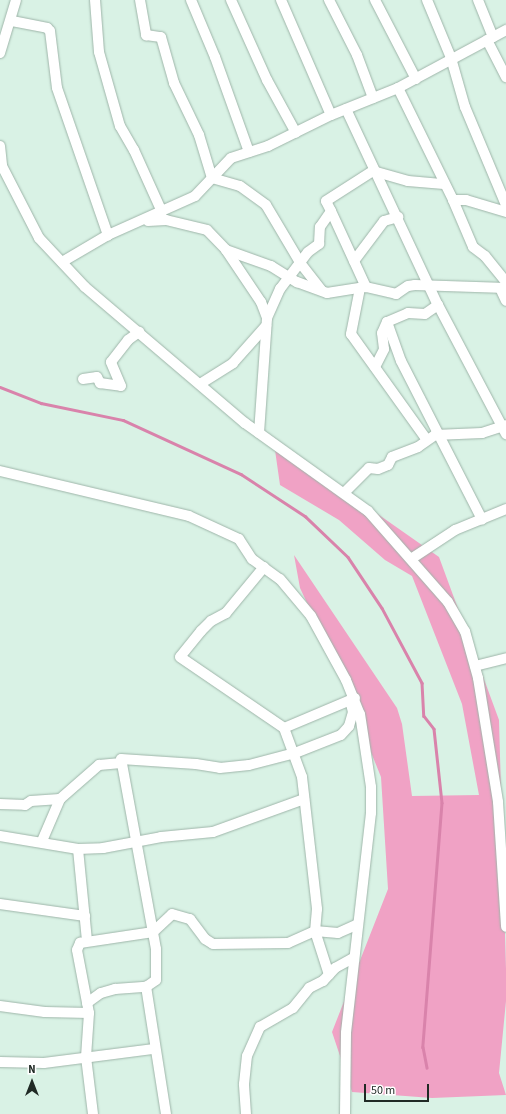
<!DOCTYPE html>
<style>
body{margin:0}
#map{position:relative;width:506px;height:1114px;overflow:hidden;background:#d9f2e5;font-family:"Source Sans 3",sans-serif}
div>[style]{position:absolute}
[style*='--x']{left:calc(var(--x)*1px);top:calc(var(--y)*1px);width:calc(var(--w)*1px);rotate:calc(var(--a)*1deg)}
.green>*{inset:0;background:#f0a2c5}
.stream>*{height:2.5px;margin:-1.25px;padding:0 1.25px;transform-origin:1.25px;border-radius:1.25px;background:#d983ab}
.roads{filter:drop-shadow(0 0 1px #9eb5a9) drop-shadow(0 0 1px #9eb5a9)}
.minor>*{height:10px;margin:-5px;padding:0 5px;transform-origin:5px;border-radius:5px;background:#fff}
span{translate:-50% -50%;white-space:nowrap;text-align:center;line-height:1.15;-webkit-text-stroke:3.5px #fff;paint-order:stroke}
.north{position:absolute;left:12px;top:1062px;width:40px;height:40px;-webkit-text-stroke:3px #fff;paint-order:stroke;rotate:0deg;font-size:11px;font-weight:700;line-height:16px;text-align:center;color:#202a25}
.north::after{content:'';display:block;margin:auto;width:14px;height:18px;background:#202a25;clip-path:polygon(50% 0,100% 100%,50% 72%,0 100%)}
.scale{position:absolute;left:364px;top:1084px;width:65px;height:18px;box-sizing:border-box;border:2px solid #202a25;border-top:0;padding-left:5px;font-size:12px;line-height:14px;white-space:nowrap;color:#202a25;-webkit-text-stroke:3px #fff;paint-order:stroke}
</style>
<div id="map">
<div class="green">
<div style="clip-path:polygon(275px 450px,372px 510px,439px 557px,499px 720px,506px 969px,506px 1001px,499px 1073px,506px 1095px,432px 1098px,352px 1092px,332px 1032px,388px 889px,381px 777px,333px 658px,300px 588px,294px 555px,397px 708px,402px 724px,412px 796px,479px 795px,462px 704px,412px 576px,385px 560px,339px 520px,280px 485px)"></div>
</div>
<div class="stream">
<div style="--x:0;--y:387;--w:44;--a:21.3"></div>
<div style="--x:41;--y:403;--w:84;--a:11.7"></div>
<div style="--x:123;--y:420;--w:130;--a:24.6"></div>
<div style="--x:241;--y:474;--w:77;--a:33.3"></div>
<div style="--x:305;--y:516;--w:59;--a:43.6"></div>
<div style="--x:348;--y:557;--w:61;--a:56.3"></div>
<div style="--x:382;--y:608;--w:85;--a:61.9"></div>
<div style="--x:422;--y:683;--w:33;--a:87"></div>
<div style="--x:424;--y:716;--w:16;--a:52"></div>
<div style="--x:434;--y:729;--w:74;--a:83.8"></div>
<div style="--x:442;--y:803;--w:245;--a:94.5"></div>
<div style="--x:423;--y:1047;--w:21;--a:79"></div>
</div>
<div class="roads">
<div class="minor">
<div style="--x:95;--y:0;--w:52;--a:85.6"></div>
<div style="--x:99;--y:52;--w:77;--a:74.2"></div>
<div style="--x:120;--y:126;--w:28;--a:60"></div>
<div style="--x:134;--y:150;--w:68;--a:65.7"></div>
<div style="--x:140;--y:0;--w:36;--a:80"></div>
<div style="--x:146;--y:35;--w:15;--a:8"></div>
<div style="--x:161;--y:37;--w:48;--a:74.2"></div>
<div style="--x:174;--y:83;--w:58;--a:64.3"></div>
<div style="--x:199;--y:135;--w:45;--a:73.2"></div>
<div style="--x:212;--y:178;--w:29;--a:16"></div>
<div style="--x:240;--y:186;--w:32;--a:36"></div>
<div style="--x:266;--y:205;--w:69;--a:59.3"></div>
<div style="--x:301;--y:264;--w:34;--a:52"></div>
<div style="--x:191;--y:0;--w:62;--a:67.2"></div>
<div style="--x:215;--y:57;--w:101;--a:70.3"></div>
<div style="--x:231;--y:0;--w:88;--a:65.8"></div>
<div style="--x:267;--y:80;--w:60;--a:61.3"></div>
<div style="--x:281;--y:0;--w:125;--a:66.5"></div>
<div style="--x:329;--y:0;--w:62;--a:63"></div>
<div style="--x:357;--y:55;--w:46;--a:69.6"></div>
<div style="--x:375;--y:0;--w:89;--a:62.6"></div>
<div style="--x:427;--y:0;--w:63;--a:67.5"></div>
<div style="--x:451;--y:58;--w:51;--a:74.1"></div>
<div style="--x:465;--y:107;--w:106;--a:67.3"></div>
<div style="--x:478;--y:0;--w:40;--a:68"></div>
<div style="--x:12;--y:21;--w:36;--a:11"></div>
<div style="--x:47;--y:28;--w:4;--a:45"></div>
<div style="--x:50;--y:31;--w:57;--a:83"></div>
<div style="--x:57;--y:88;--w:156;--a:70.9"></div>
<div style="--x:487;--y:40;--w:42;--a:62.8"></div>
<div style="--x:0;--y:53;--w:55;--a:-73.2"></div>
<div style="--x:398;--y:88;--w:125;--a:63.8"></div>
<div style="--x:453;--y:200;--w:51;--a:66.9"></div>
<div style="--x:473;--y:247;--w:15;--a:37"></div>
<div style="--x:485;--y:256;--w:33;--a:51"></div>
<div style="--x:346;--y:109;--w:217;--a:64.9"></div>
<div style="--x:438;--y:305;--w:146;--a:62.2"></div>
<div style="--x:0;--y:146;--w:20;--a:84"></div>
<div style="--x:2;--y:166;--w:81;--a:62.8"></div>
<div style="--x:39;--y:238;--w:67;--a:46.8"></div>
<div style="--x:85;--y:287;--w:210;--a:40.4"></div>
<div style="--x:245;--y:423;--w:151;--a:35.6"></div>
<div style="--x:368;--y:511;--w:121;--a:48.7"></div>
<div style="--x:448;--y:602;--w:34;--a:60"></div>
<div style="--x:465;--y:631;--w:49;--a:74.5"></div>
<div style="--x:478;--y:678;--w:126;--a:80.8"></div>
<div style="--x:498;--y:802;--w:125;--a:86.3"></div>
<div style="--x:453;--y:200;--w:13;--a:0"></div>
<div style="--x:466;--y:200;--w:42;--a:16.7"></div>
<div style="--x:331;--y:211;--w:84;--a:65.3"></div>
<div style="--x:148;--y:221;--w:18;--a:-3"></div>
<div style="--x:166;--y:220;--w:42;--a:13.7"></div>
<div style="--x:207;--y:230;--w:28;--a:46"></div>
<div style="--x:226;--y:250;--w:63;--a:56.1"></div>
<div style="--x:261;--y:302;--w:17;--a:69"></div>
<div style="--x:226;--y:250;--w:48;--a:19.6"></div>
<div style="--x:271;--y:266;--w:31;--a:32"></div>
<div style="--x:297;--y:282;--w:32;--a:20"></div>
<div style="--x:327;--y:293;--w:39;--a:-9"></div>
<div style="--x:366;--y:287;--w:31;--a:13"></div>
<div style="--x:396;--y:294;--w:14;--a:-34"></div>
<div style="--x:408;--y:286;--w:7;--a:-8"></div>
<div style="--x:415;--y:285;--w:91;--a:1.9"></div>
<div style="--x:354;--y:261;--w:50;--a:-53.1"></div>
<div style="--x:384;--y:221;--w:15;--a:-16"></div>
<div style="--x:62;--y:262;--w:53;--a:-30.4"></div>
<div style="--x:108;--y:235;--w:95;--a:-24.1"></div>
<div style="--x:195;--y:196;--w:52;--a:-46.5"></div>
<div style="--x:231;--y:158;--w:39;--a:-18"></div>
<div style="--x:268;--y:146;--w:70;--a:-26.2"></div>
<div style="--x:331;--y:115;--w:72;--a:-21.9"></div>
<div style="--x:398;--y:88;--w:123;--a:-28.2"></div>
<div style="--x:360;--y:288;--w:47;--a:101.1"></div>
<div style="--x:351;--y:334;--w:130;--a:54.4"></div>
<div style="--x:500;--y:288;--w:14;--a:65"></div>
<div style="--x:387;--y:322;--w:41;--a:70.3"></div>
<div style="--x:401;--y:361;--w:178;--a:62.9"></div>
<div style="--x:375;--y:367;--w:20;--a:-63"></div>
<div style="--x:384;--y:349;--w:16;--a:-97"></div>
<div style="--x:382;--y:333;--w:12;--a:-66"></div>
<div style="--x:387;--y:322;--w:23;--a:-23"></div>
<div style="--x:408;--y:313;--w:17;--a:3"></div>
<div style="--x:425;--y:314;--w:16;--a:-35"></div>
<div style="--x:83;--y:379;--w:14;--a:-8"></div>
<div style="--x:97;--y:377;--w:7;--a:63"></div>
<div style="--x:100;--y:383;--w:21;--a:8"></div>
<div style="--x:121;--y:386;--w:26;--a:-113"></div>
<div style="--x:111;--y:362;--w:28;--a:-52"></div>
<div style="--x:128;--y:340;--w:14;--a:-36"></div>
<div style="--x:200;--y:384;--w:39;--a:-32"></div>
<div style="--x:233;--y:363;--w:50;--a:-48.3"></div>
<div style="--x:259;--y:433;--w:115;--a:-86"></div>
<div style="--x:267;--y:318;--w:32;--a:-66"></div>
<div style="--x:280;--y:289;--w:46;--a:-52.9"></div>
<div style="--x:308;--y:252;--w:14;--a:-36"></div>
<div style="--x:319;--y:244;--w:17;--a:-87"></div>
<div style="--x:320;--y:227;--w:19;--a:-55"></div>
<div style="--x:331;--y:211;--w:11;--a:-117"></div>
<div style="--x:326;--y:201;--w:56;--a:-32.6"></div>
<div style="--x:373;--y:171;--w:36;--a:16"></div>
<div style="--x:408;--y:181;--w:36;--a:5"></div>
<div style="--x:0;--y:471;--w:194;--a:13.4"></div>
<div style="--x:189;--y:516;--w:55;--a:24.7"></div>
<div style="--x:239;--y:539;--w:24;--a:57"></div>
<div style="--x:252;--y:559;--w:34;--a:36"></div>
<div style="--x:280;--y:579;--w:48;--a:50"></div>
<div style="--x:311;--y:616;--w:73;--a:61.3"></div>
<div style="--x:346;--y:680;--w:37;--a:68"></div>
<div style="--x:360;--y:714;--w:74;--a:81.4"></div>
<div style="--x:371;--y:787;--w:26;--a:90"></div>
<div style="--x:371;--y:813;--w:221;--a:96.5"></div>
<div style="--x:346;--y:1033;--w:81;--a:90.7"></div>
<div style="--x:344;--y:493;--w:35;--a:-45"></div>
<div style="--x:369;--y:468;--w:9;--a:6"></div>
<div style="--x:378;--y:469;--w:11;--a:-22"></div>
<div style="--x:388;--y:465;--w:9;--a:-63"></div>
<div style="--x:392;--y:457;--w:28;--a:-21"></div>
<div style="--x:418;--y:447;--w:21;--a:-35"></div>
<div style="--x:435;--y:435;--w:47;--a:-2.4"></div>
<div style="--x:482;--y:433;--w:25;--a:-18"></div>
<div style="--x:411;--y:559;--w:53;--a:-33.4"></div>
<div style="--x:455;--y:530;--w:55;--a:-22.4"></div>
<div style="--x:264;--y:567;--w:60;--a:129.6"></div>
<div style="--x:226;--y:613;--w:17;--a:152"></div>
<div style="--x:211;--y:621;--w:14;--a:135"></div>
<div style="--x:201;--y:631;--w:33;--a:129"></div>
<div style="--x:180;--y:657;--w:126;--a:34.3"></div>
<div style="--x:284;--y:728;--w:52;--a:69.8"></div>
<div style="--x:302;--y:777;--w:133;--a:83.5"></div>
<div style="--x:317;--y:909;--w:22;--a:95"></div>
<div style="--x:315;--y:931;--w:46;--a:72.3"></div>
<div style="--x:475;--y:666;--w:32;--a:-14"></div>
<div style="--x:284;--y:728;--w:77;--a:-22.9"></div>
<div style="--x:0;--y:804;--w:25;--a:2"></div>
<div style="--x:25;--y:805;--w:7;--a:-34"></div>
<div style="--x:31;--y:801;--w:29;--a:-4"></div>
<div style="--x:0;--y:836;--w:79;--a:9.5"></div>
<div style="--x:78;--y:849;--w:25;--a:-2"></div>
<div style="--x:103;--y:848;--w:59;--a:-10.7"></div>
<div style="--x:161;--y:837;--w:52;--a:-5.5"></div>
<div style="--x:213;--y:832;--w:97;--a:-19.9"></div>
<div style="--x:42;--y:841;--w:46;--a:-66.8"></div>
<div style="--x:60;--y:799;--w:52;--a:-41.1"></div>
<div style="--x:99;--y:765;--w:22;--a:-5"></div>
<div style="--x:78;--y:849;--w:92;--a:84.4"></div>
<div style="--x:0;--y:904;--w:86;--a:8"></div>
<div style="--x:87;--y:1003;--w:17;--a:-36"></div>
<div style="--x:101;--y:993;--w:15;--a:-16"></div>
<div style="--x:115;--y:989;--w:31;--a:-4"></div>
<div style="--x:0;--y:1006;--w:45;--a:7.6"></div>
<div style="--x:45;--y:1012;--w:44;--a:1.3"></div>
<div style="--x:0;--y:1062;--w:44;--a:1.3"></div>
<div style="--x:44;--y:1063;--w:111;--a:-7.3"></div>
<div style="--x:93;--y:1114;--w:57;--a:-97"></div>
<div style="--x:86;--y:1057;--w:44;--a:-86.1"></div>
<div style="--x:89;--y:1013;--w:64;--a:-100.8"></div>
<div style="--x:77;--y:950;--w:8;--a:-67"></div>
<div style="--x:80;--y:943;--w:74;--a:-8.6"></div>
<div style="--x:153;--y:932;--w:26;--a:-43"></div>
<div style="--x:172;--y:914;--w:19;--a:16"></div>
<div style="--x:190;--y:919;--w:25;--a:53"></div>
<div style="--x:205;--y:939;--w:9;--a:32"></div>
<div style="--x:213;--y:944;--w:75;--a:-0.8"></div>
<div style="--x:288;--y:943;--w:30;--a:-24"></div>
<div style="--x:315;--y:931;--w:23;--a:5"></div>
<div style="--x:338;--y:933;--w:20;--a:-24"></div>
<div style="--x:166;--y:1114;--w:129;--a:-98.9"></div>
<div style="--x:146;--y:987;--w:12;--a:-35"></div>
<div style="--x:156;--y:980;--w:31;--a:-90"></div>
<div style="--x:156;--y:949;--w:193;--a:-100.4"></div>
<div style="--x:121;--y:759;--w:75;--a:3.8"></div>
<div style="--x:196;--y:764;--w:24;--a:9"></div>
<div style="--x:220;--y:768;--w:29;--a:-6"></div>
<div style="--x:249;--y:765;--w:48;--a:-14.6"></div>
<div style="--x:295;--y:753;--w:49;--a:-21.4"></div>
<div style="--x:341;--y:735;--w:12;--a:-48"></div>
<div style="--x:349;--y:726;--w:15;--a:-74"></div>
<div style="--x:353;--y:712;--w:12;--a:-104"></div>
<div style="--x:246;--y:1114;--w:30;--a:-94"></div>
<div style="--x:244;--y:1084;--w:28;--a:-84"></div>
<div style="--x:247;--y:1056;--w:32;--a:-66"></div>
<div style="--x:260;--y:1027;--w:38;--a:-30"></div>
<div style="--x:293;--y:1008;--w:26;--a:-51"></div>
<div style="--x:309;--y:988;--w:16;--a:-27"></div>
<div style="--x:323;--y:981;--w:18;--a:-47"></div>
<div style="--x:335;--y:968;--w:21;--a:-29"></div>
</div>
</div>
<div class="north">N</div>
<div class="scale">50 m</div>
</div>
